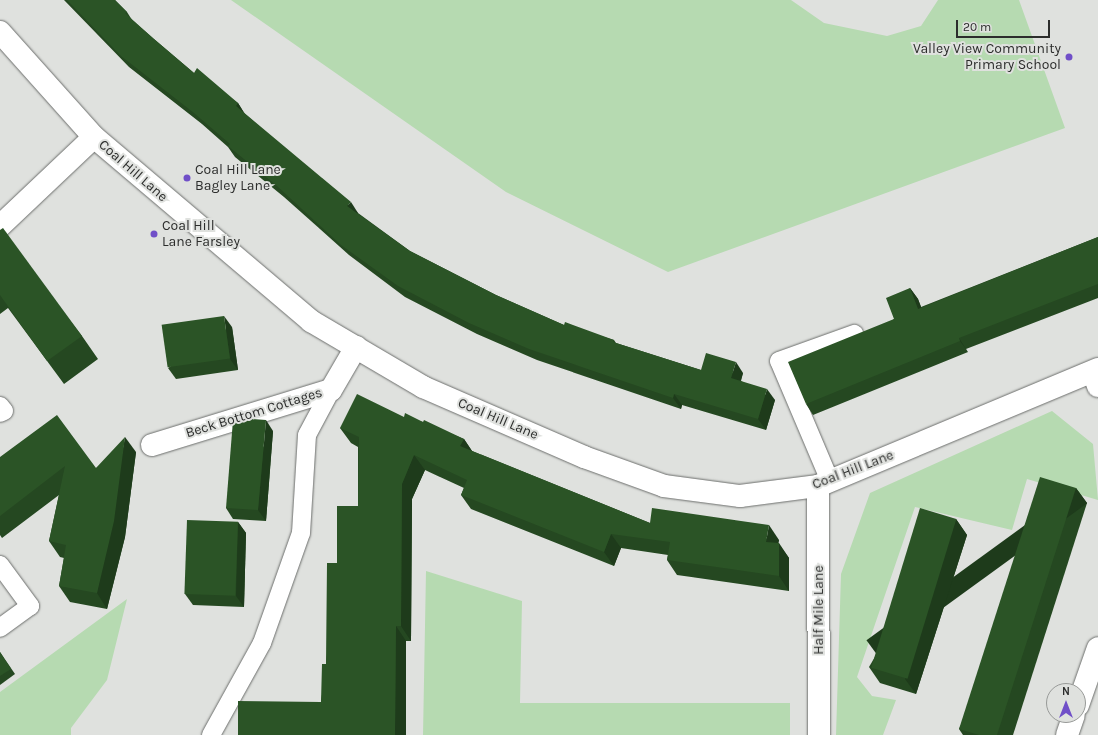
<!DOCTYPE html>
<style>
body{margin:0}
#map{position:relative;width:1098px;height:735px;overflow:hidden;background:#dfe1de;font-family:Karla,sans-serif}
div>[style]{position:absolute}
[style*='--x']{left:calc(var(--x)*1px);top:calc(var(--y)*1px);width:calc(var(--w)*1px);rotate:calc(var(--a)*1deg)}
.green>*{inset:0;background:#b6dab1}
.roads{filter:drop-shadow(0 0 1px #6c6e6c) drop-shadow(0 0 1px #6c6e6c)}
.service>*{height:18px;margin:-9px;padding:0 9px;transform-origin:9px;border-radius:9px;background:#fff}
.minor>*{height:22px;margin:-11px;padding:0 11px;transform-origin:11px;border-radius:11px;background:#fff}
.tertiary>*{height:22px;margin:-11px;padding:0 11px;transform-origin:11px;border-radius:11px;background:#fff}
.wall>*{inset:0;background:#254821}
.shaded-wall>*{inset:0;background:#1e3b1b;transform-origin:0 0}
.building>*{inset:0;background:#2b5426;transform-origin:0 0}
.dots>*{width:11px;height:11px;translate:-50% -50%;box-sizing:border-box;border:2px solid #dfe1de;border-radius:50%}
span{translate:-50% -50%;white-space:nowrap;text-align:center;line-height:1.15;-webkit-text-stroke:4px #dfe1de;paint-order:stroke}
.poi-label{font-size:14px;color:#2c2d2c}
.right{translate:-100% -50%;text-align:right}
.left{translate:0 -50%;text-align:left}
.street-label{font-size:14px;color:#2c2d2c}
.north{position:absolute;left:1046px;top:683px;width:40px;height:40px;box-sizing:border-box;background:#dfe1de;border:1px solid #979997;border-radius:50%;rotate:0deg;font-size:11px;font-weight:700;line-height:16px;text-align:center;color:#2c2d2c}
.north::after{content:'';display:block;margin:auto;width:14px;height:18px;background:#704fc8;clip-path:polygon(50% 0,100% 100%,50% 72%,0 100%)}
.scale{position:absolute;left:956px;top:20px;width:94px;height:18px;box-sizing:border-box;border:2px solid #2c2d2c;border-top:0;padding-left:5px;font-size:12px;line-height:14px;white-space:nowrap;color:#2c2d2c;-webkit-text-stroke:3px #dfe1de;paint-order:stroke}
</style>
<div id="map">
<div class="green">
<div style="clip-path:polygon(231px 0,791px 0,824px 23px,887px 36px,921px 26px,938px 0,1019px 0,1065px 128px,668px 272px,506px 192px)"></div>
<div style="clip-path:polygon(1052px 411px,1093px 444px,1098px 500px,1027px 479px,1012px 530px,915px 507px,857px 677px,872px 696px,896px 700px,883px 735px,836px 735px,841px 574px,870px 493px)"></div>
<div style="clip-path:polygon(426px 571px,522px 601px,520px 703px,790px 703px,790px 735px,423px 735px)"></div>
<div style="clip-path:polygon(127px 599px,107px 680px,71px 728px,71px 735px,0 735px,0 692px)"></div>
</div>
<div class="roads">
<div class="service">
<div style="--x:0;--y:406;--w:6;--a:51"></div>
<div style="--x:4;--y:411;--w:4;--a:153"></div>
<div style="--x:830;--y:481;--w:130;--a:-113"></div>
<div style="--x:779;--y:361;--w:80;--a:-19.8"></div>
<div style="--x:0;--y:565;--w:51;--a:53.8"></div>
<div style="--x:30;--y:606;--w:37;--a:144"></div>
<div style="--x:211;--y:735;--w:105;--a:-61"></div>
<div style="--x:262;--y:643;--w:117;--a:-70.5"></div>
<div style="--x:301;--y:533;--w:98;--a:-86.5"></div>
<div style="--x:307;--y:435;--w:51;--a:-61.9"></div>
</div>
<div class="minor">
<div style="--x:0;--y:226;--w:129;--a:-43.4"></div>
<div style="--x:1093;--y:372;--w:15;--a:70"></div>
<div style="--x:152;--y:445;--w:187;--a:-17.1"></div>
<div style="--x:331;--y:390;--w:50;--a:-59.8"></div>
<div style="--x:1078;--y:705;--w:60;--a:-70.7"></div>
<div style="--x:1067;--y:735;--w:21;--a:-71"></div>
</div>
<div class="tertiary">
<div style="--x:0;--y:32;--w:141;--a:48.2"></div>
<div style="--x:94;--y:137;--w:285;--a:40.3"></div>
<div style="--x:311;--y:321;--w:130;--a:30.5"></div>
<div style="--x:423;--y:387;--w:176;--a:23.5"></div>
<div style="--x:584;--y:457;--w:85;--a:19.9"></div>
<div style="--x:664;--y:486;--w:77;--a:7.5"></div>
<div style="--x:740;--y:496;--w:79;--a:-7.3"></div>
<div style="--x:818;--y:486;--w:303;--a:-22.7"></div>
<div style="--x:818;--y:486;--w:249;--a:89.8"></div>
</div>
</div>
<div class="wall">
<div style="clip-path:polygon(64px 0,115px 0,127px 12px,132px 20px,154px 39px,194px 73px,238px 103px,244px 113px,358px 213px,410px 251px,496px 295px,564px 325px,614px 340px,616px 343px,701px 370px,743px 373px,741px 381px,775px 400px,766px 430px,682px 405px,681px 409px,537px 360px,477px 334px,405px 297px,349px 255px,284px 197px,235px 157px,228px 147px,202px 124px,129px 67px)"></div>
<div style="clip-path:polygon(0 230px,82px 336px,98px 359px,64px 384px,8px 308px,0 314px)"></div>
<div style="clip-path:polygon(1098px 237px,1098px 298px,966px 349px,968px 352px,813px 415px,806px 404px,894px 319px,910px 288px,918px 299px,921px 307px)"></div>
<div style="clip-path:polygon(232px 327px,238px 370px,176px 379px,168px 368px)"></div>
<div style="clip-path:polygon(404px 417px,423px 422px,464px 439px,472px 451px,650px 523px,779px 540px,778px 543px,789px 558px,789px 591px,677px 575px,667px 560px,668px 555px,621px 548px,614px 566px,471px 509px,461px 495px,464px 488px,425px 470px,412px 499px,411px 641px,406px 641px,406px 735px,238px 735px,321px 702px,326px 664px,337px 563px,358px 506px,358px 447px,351px 443px,340px 428px)"></div>
<div style="clip-path:polygon(273px 431px,266px 521px,233px 519px,226px 508px)"></div>
<div style="clip-path:polygon(136px 452px,125px 537px,107px 609px,70px 602px,59px 586px,64px 558px,60px 557px,49px 541px,59px 495px,2px 538px,0 535px,0 457px,96px 468px)"></div>
<div style="clip-path:polygon(1076px 488px,1087px 503px,1013px 735px,963px 735px,959px 729px)"></div>
<div style="clip-path:polygon(956px 519px,967px 535px,916px 694px,880px 683px,869px 667px)"></div>
<div style="clip-path:polygon(238px 522px,246px 533px,244px 607px,193px 605px,185px 594px)"></div>
<div style="clip-path:polygon(0 652px,15px 674px,0 685px)"></div>
</div>
<div class="shaded-wall">
<div style="clip-path:polygon(238px 103px,245px 114px,236px 106px)"></div>
<div style="clip-path:polygon(351px 202px,358px 213px,355px 217px,347px 206px)"></div>
<div style="clip-path:polygon(910px 288px,918px 299px,926px 320px,918px 309px)"></div>
<div style="clip-path:polygon(224px 316px,232px 327px,238px 370px,230px 359px)"></div>
<div style="clip-path:polygon(959px 338px,966px 349px,968px 352px,960px 341px)"></div>
<div style="clip-path:polygon(736px 362px,743px 373px,738px 389px,731px 378px)"></div>
<div style="clip-path:polygon(767px 389px,775px 400px,766px 430px,758px 419px)"></div>
<div style="clip-path:polygon(674px 394px,682px 405px,681px 409px,673px 398px)"></div>
<div style="clip-path:polygon(266px 420px,273px 431px,266px 521px,258px 510px)"></div>
<div style="clip-path:polygon(125px 437px,136px 452px,125px 537px,107px 609px,97px 593px)"></div>
<div style="clip-path:polygon(464px 439px,474px 454px,460px 446px)"></div>
<div style="clip-path:polygon(414px 455px,425px 470px,412px 499px,411px 641px,401px 626px,402px 484px)"></div>
<div style="left:1076px;top:488px;width:19px;height:259px;rotate:54deg"></div>
<div style="clip-path:polygon(956px 519px,967px 535px,916px 694px,905px 679px)"></div>
<div style="clip-path:polygon(238px 522px,246px 533px,244px 607px,236px 596px)"></div>
<div style="clip-path:polygon(769px 525px,779px 540px,776px 557px,766px 542px)"></div>
<div style="clip-path:polygon(611px 534px,621px 548px,614px 566px,604px 552px)"></div>
<div style="clip-path:polygon(779px 543px,789px 558px,789px 591px,779px 576px)"></div>
<div style="clip-path:polygon(396px 626px,406px 641px,406px 735px,395px 735px)"></div>
</div>
<div class="building">
<div style="clip-path:polygon(67px 0,115px 0,127px 12px,125px 13px,154px 39px,194px 73px,197px 68px,238px 103px,236px 106px,351px 202px,347px 206px,410px 251px,496px 295px,564px 325px,565px 322px,614px 340px,613px 342px,701px 370px,706px 353px,736px 362px,731px 378px,767px 389px,758px 419px,674px 394px,673px 398px,529px 349px,469px 323px,398px 286px,341px 245px,277px 186px,228px 146px,230px 144px,194px 113px,121px 56px)"></div>
<div style="clip-path:polygon(3px 228px,82px 336px,47px 361px,0 295px,0 230px)"></div>
<div style="clip-path:polygon(1098px 237px,1098px 284px,959px 338px,960px 341px,806px 404px,788px 362px,894px 319px,886px 298px,910px 288px,918px 309px)"></div>
<div style="left:224px;top:316px;width:43px;height:63px;rotate:82deg"></div>
<div style="clip-path:polygon(357px 394px,404px 417px,405px 413px,423px 422px,424px 420px,464px 439px,460px 446px,650px 523px,652px 508px,769px 525px,766px 542px,779px 543px,779px 576px,667px 560px,670px 542px,611px 534px,604px 552px,461px 495px,467px 480px,414px 455px,402px 484px,401px 626px,396px 626px,395px 735px,238px 735px,238px 701px,321px 702px,322px 664px,326px 664px,327px 563px,337px 563px,337px 506px,358px 506px,359px 437px,340px 428px)"></div>
<div style="clip-path:polygon(57px 415px,96px 468px,125px 437px,114px 521px,97px 593px,59px 586px,66px 545px,49px 541px,65px 466px,0 516px,0 457px)"></div>
<div style="clip-path:polygon(239px 418px,266px 420px,258px 510px,226px 508px,233px 420px)"></div>
<div style="clip-path:polygon(1040px 477px,1076px 488px,997px 735px,979px 735px,959px 729px)"></div>
<div style="left:920px;top:508px;width:38px;height:167px;rotate:17deg"></div>
<div style="left:187px;top:520px;width:51px;height:74px;rotate:2deg"></div>
<div style="clip-path:polygon(0 652px,11px 669px,0 676px)"></div>
</div>
<div class="dots">
<div style="left:1069px;top:57px;background:#704fc8"></div>
<div style="left:187px;top:178px;background:#704fc8"></div>
<div style="left:154px;top:234px;background:#704fc8"></div>
</div>
<div class="poi-label">
<span class="right" style="left:1061px;top:57px">Valley View Community<br>Primary School</span>
<span class="left" style="left:195px;top:178px">Coal Hill Lane<br>Bagley Lane</span>
<span class="left" style="left:162px;top:234px">Coal Hill<br>Lane Farsley</span>
</div>
<div class="street-label">
<span style="left:133px;top:171px;rotate:41deg">Coal Hill Lane</span>
<span style="left:254px;top:413px;rotate:-17deg">Beck Bottom Cottages</span>
<span style="left:498px;top:419px;rotate:23deg">Coal Hill Lane</span>
<span style="left:853px;top:470px;rotate:-21deg">Coal Hill Lane</span>
<span style="left:819px;top:610px;rotate:-90deg">Half Mile Lane</span>
</div>
<div class="north">N</div>
<div class="scale">20 m</div>
</div>
